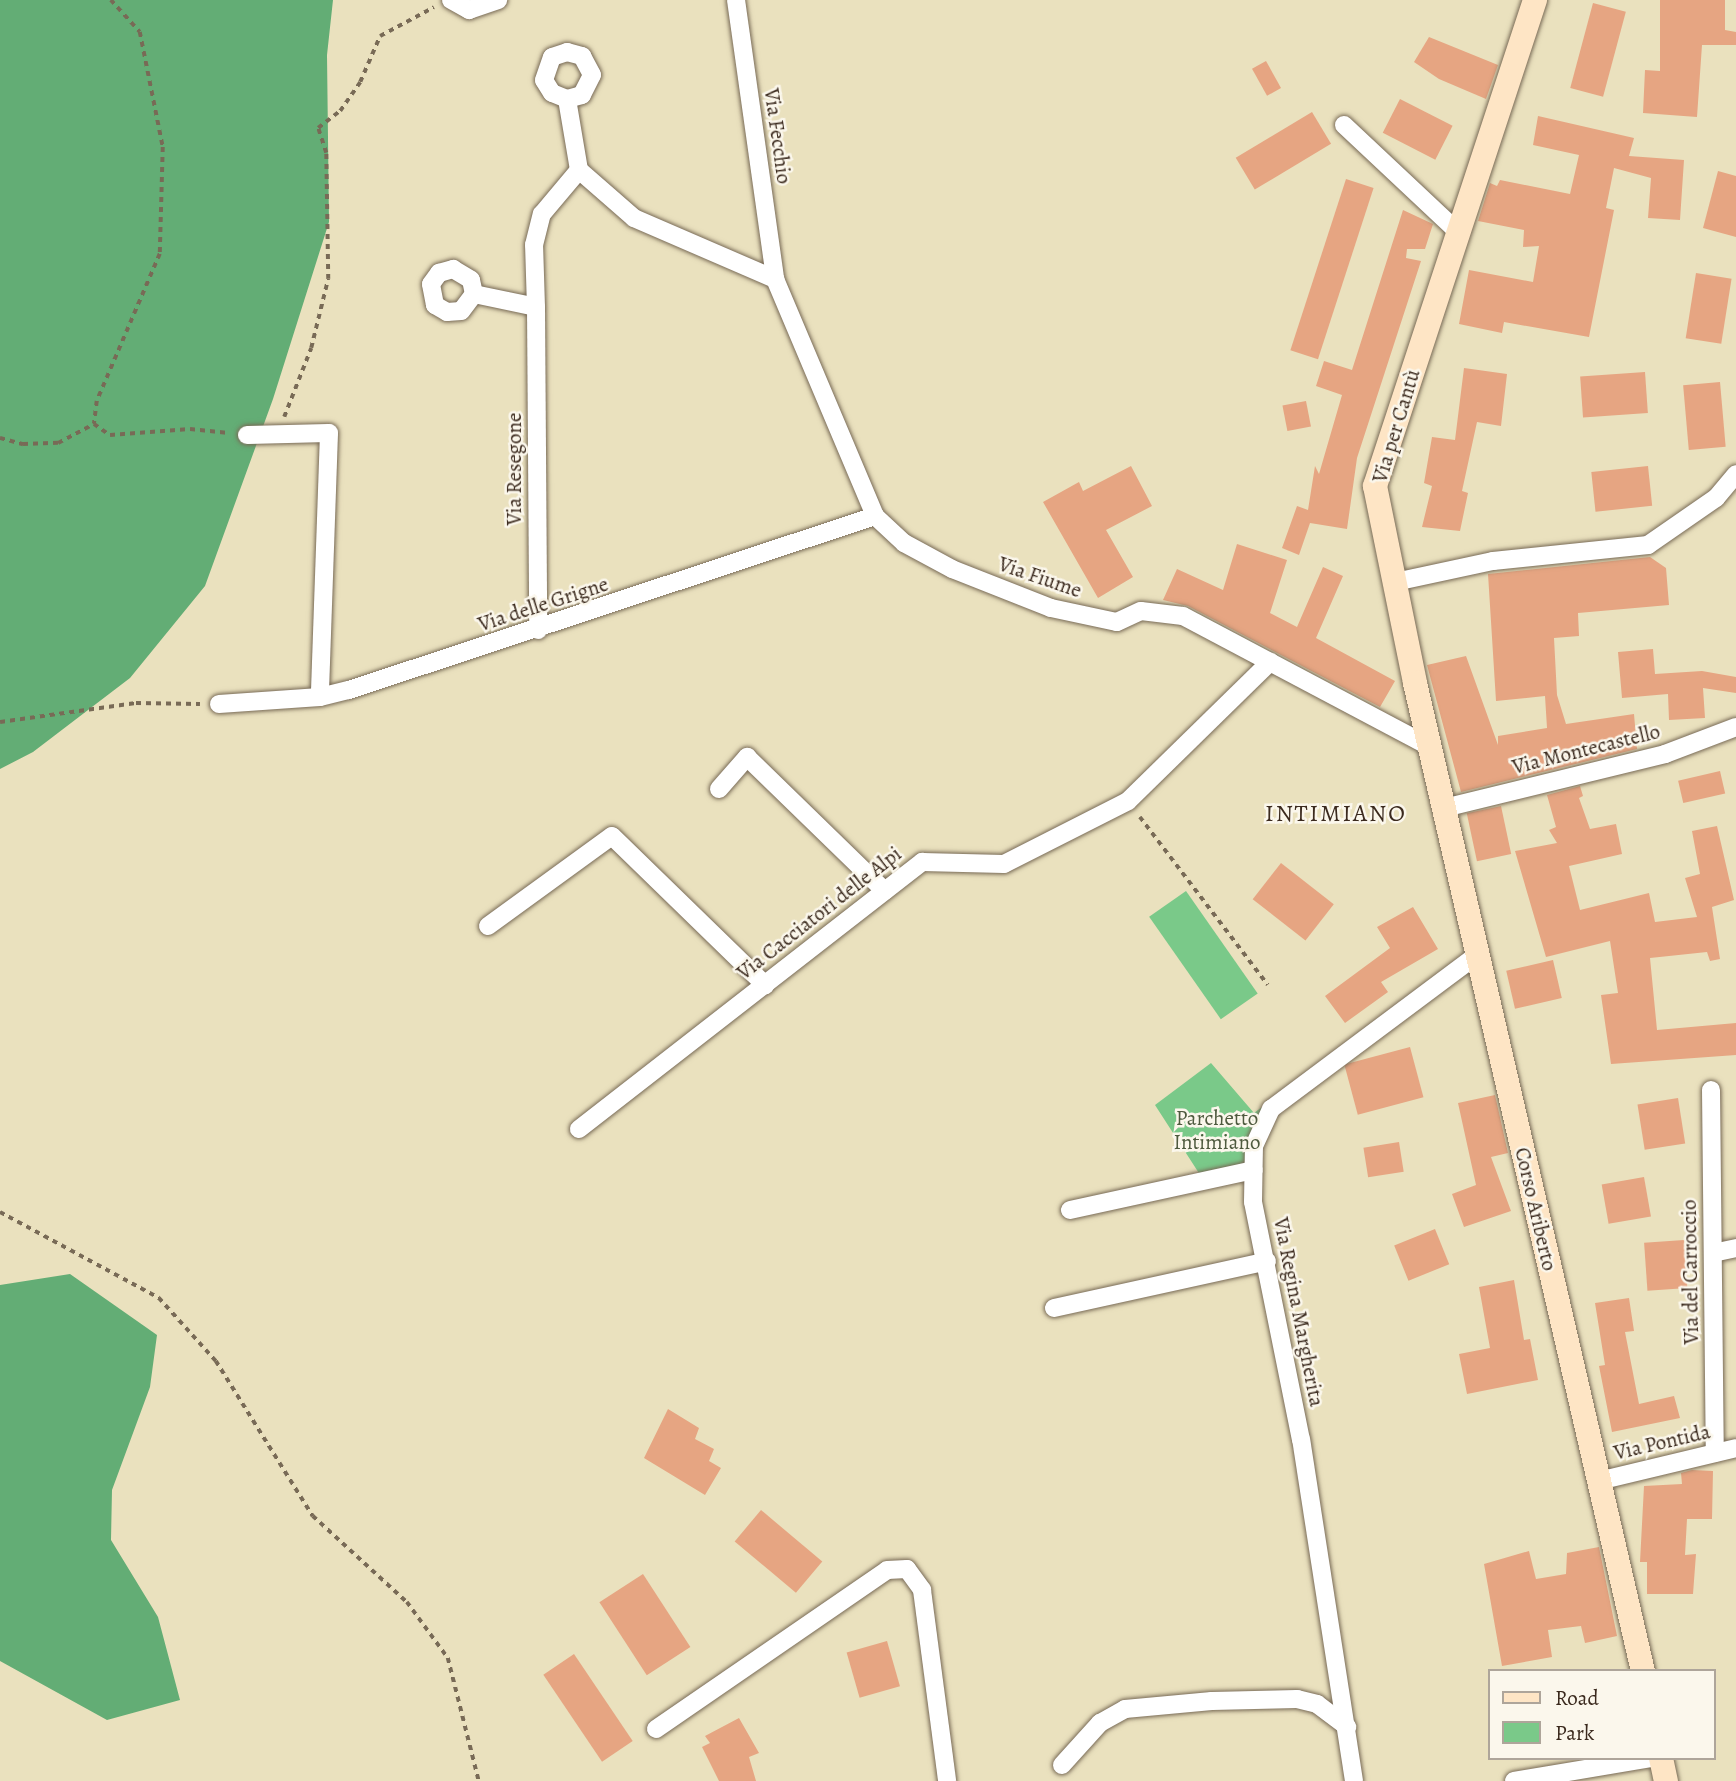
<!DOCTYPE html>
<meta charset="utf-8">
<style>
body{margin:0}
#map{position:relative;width:1736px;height:1781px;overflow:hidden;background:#eae1be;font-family:Alegreya,serif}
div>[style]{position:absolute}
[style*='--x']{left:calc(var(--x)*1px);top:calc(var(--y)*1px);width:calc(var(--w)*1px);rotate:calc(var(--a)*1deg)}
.green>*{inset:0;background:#7ac989;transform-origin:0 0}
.forest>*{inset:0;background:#63ad75}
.building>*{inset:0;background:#e6a582;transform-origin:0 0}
.path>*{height:3.5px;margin-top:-1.75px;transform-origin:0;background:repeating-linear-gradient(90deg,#786a56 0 5px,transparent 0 10px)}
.roads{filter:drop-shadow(0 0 2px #786a56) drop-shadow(0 0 2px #786a56)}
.street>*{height:18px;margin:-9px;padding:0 9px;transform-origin:9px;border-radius:9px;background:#fff}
.secondary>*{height:24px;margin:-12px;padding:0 12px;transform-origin:12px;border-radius:12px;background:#fee5c5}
span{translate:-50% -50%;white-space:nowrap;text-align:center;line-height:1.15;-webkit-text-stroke:5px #fbf7ec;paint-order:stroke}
.street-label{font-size:21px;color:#3b2a1e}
.park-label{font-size:21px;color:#4e5a3e}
.quarter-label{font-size:24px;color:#3b2a1e;letter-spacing:2px}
.legend{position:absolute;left:1488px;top:1669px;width:228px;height:91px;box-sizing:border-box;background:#fbf7ec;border:2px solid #aea59a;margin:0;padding:9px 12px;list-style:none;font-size:21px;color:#3b2a1e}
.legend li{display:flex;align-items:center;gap:14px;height:35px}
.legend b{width:35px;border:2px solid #aea59a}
</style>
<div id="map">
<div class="green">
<div style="left:1186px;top:891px;width:125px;height:45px;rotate:55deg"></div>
<div style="clip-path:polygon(1211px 1063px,1254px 1113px,1266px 1104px,1254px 1170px,1204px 1181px,1155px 1105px)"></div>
</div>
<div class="forest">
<div style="clip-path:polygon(0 0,333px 0,327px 55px,329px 222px,273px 399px,205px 586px,130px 678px,33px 752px,0 769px)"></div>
<div style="clip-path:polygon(70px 1274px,157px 1335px,150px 1387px,112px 1490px,111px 1540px,158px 1617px,180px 1700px,107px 1720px,0 1661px,0 1285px)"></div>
</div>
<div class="building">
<div style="clip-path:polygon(1660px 0,1725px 0,1725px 30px,1736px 32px,1736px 45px,1702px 45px,1697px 117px,1643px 113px,1645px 70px,1660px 71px)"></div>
<div style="left:1593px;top:3px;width:34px;height:88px;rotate:15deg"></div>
<div style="clip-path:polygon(1429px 37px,1498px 65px,1486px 99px,1439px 79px,1414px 62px)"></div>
<div style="left:1266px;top:61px;width:31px;height:16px;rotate:61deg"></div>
<div style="left:1400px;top:99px;width:59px;height:38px;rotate:27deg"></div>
<div style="left:1312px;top:112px;width:37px;height:89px;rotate:59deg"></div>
<div style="clip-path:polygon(1538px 116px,1634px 138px,1629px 156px,1684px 160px,1680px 220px,1648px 218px,1651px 178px,1614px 168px,1606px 208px,1614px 210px,1589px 337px,1504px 322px,1502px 333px,1459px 324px,1469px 270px,1533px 282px,1539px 246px,1523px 247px,1524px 230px,1478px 221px,1490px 183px,1497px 186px,1500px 180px,1570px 194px,1579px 155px,1533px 145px)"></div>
<div style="clip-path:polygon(1718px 171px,1736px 176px,1736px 237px,1703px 228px)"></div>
<div style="left:1346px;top:179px;width:29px;height:180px;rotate:18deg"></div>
<div style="clip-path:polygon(1403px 210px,1433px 224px,1425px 249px,1407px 249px,1406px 258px,1421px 261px,1357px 458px,1347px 529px,1310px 523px,1299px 555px,1282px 548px,1297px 506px,1308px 510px,1315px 466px,1319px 474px,1342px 395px,1316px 386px,1324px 361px,1352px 370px)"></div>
<div style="left:1696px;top:273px;width:36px;height:66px;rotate:9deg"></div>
<div style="clip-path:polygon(1464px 368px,1507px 374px,1501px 426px,1477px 422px,1462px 491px,1468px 493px,1460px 531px,1422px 527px,1432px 486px,1424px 483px,1432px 437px,1455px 440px)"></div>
<div style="left:1645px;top:372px;width:41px;height:65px;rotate:86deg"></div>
<div style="left:1720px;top:382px;width:65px;height:37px;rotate:85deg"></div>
<div style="left:1306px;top:401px;width:26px;height:24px;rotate:79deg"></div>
<div style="clip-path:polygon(1131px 466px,1152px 506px,1106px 530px,1133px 577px,1098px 598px,1043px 502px,1079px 482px,1083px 491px)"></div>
<div style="left:1648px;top:466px;width:40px;height:57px;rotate:84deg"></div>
<div style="clip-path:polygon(1237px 544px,1287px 560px,1270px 613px,1297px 627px,1323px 567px,1343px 576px,1316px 638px,1395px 681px,1380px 707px,1188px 606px,1163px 600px,1177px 569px,1223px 590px)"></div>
<div style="clip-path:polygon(1650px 557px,1666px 568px,1669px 605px,1578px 613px,1579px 636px,1554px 638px,1557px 695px,1566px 724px,1634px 714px,1637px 749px,1461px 792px,1427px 665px,1466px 656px,1498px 745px,1498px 736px,1547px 728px,1545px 696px,1496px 701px,1488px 574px)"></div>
<div style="clip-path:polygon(1653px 649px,1655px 674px,1702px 671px,1736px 677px,1736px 693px,1703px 688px,1705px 718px,1669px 720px,1668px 694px,1622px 698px,1618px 652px)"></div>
<div style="left:1720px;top:771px;width:23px;height:43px;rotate:77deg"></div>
<div style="clip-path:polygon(1580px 786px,1583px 796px,1579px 798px,1590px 829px,1616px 824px,1622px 854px,1569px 866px,1580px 910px,1649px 893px,1655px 922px,1697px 917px,1685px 878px,1700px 874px,1692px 831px,1717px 826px,1734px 900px,1712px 907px,1720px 959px,1710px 961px,1707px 952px,1650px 958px,1657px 1030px,1736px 1023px,1736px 1055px,1611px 1064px,1601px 995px,1618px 993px,1610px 941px,1546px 957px,1515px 851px,1557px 843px,1549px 830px,1556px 827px,1547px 795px)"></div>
<div style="left:1501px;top:806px;width:49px;height:35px;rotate:78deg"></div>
<div style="left:1281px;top:863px;width:67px;height:46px;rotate:38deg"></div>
<div style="clip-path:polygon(1413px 907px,1438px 949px,1381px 982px,1388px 992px,1345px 1023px,1325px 996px,1390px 948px,1377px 927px)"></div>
<div style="left:1553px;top:960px;width:39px;height:48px;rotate:77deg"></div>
<div style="left:1410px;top:1047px;width:52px;height:68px;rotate:75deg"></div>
<div style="clip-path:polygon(1495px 1095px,1508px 1153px,1491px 1157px,1511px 1211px,1464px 1227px,1452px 1194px,1476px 1185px,1458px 1103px)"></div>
<div style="left:1678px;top:1098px;width:46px;height:41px;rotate:81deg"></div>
<div style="left:1399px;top:1142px;width:30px;height:36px;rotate:81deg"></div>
<div style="left:1644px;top:1177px;width:40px;height:43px;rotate:80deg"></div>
<div style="left:1435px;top:1229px;width:38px;height:44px;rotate:68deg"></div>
<div style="left:1684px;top:1240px;width:48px;height:40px;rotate:86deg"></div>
<div style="clip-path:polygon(1514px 1280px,1524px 1340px,1530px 1339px,1538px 1380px,1467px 1394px,1459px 1354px,1490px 1348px,1479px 1287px)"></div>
<div style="clip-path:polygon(1629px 1298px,1634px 1331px,1625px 1332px,1639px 1404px,1674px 1396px,1680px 1418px,1612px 1432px,1599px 1366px,1605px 1365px,1595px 1303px)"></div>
<div style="clip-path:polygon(668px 1409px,699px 1428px,695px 1439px,714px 1449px,709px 1461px,721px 1468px,705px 1495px,644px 1458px)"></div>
<div style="clip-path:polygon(1692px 1470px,1713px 1471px,1712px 1519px,1687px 1519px,1685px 1555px,1696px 1554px,1693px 1594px,1647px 1594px,1647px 1562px,1640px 1562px,1644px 1486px,1682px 1484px,1681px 1473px)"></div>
<div style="left:761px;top:1510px;width:80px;height:41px;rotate:40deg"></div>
<div style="clip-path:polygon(1599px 1547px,1617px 1636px,1585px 1643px,1581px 1626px,1548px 1630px,1552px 1657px,1502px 1666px,1484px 1564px,1529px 1551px,1536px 1579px,1566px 1574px,1567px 1553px)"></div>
<div style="left:643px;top:1574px;width:87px;height:52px;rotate:57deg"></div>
<div style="left:887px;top:1641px;width:47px;height:42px;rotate:74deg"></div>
<div style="left:574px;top:1654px;width:105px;height:37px;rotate:56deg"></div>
<div style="clip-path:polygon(739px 1718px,759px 1753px,749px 1757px,756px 1781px,719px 1781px,702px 1747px,710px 1743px,705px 1736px)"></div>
</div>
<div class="path">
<div style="--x:111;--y:0;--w:43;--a:47.8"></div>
<div style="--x:140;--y:32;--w:117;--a:78.7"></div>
<div style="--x:163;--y:147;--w:107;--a:91.6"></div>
<div style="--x:160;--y:254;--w:160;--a:113.2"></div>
<div style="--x:97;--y:401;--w:23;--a:97"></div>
<div style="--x:94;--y:424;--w:19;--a:35"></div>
<div style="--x:110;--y:435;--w:80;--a:-4.3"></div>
<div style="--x:190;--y:429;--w:39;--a:6"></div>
<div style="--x:284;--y:417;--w:74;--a:-68.6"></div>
<div style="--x:311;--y:348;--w:71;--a:-76.2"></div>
<div style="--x:328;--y:279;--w:126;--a:-90.9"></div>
<div style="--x:326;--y:153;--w:26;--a:-108"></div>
<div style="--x:318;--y:128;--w:28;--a:-38"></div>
<div style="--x:340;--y:111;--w:35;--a:-55"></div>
<div style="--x:360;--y:82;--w:50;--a:-66.5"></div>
<div style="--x:380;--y:36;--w:61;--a:-28.2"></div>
<div style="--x:0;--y:438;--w:24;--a:15"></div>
<div style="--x:23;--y:444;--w:35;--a:-2"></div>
<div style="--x:58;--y:443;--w:41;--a:-27.8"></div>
<div style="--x:0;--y:722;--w:137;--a:-8"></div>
<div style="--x:136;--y:703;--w:64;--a:0.9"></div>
<div style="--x:1140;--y:817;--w:211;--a:52.7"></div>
<div style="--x:0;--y:1212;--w:181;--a:28.4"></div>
<div style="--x:159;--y:1298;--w:85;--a:47.9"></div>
<div style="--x:216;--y:1361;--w:183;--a:58"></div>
<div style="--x:313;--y:1516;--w:127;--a:42.5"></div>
<div style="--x:407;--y:1602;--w:69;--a:53.8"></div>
<div style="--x:448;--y:1658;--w:127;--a:75.9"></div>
</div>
<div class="roads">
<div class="street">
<div style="--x:451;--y:0;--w:21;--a:29"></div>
<div style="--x:469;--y:10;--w:31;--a:-19"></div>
<div style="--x:736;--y:0;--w:282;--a:82"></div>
<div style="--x:775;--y:279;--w:257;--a:67.1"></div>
<div style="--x:875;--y:516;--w:40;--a:43"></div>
<div style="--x:904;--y:543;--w:55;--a:28.4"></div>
<div style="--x:952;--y:569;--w:106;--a:21.5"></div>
<div style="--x:1051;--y:608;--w:67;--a:12"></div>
<div style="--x:1117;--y:622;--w:26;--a:-25"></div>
<div style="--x:1141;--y:611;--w:42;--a:6.8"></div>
<div style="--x:1183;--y:616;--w:280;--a:27.9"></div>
<div style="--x:567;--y:99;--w:16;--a:-158"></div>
<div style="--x:552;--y:93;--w:15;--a:-122"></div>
<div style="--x:544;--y:80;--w:24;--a:-71"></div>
<div style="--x:552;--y:57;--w:16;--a:-18"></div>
<div style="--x:567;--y:52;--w:16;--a:15"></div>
<div style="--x:582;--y:56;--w:21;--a:62"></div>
<div style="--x:592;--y:75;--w:22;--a:117"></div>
<div style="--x:582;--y:95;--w:16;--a:165"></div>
<div style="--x:567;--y:99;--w:72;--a:80.4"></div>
<div style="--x:579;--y:170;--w:73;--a:41.1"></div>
<div style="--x:634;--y:218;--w:154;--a:23.4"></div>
<div style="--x:1344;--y:125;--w:156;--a:43.2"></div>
<div style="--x:474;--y:294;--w:21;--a:127"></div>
<div style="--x:461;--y:311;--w:14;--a:176"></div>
<div style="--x:447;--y:312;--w:14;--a:-150"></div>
<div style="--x:435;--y:305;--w:21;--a:-101"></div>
<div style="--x:431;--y:284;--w:14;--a:-54"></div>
<div style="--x:439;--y:273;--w:15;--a:-16"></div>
<div style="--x:453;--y:269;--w:21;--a:31"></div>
<div style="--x:471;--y:280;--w:14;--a:78"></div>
<div style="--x:474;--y:294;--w:63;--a:11.8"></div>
<div style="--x:536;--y:307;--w:62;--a:-91.8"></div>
<div style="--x:534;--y:245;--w:32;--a:-76"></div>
<div style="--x:542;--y:214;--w:57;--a:-49.9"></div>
<div style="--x:536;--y:307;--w:323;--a:89.6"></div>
<div style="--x:247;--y:435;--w:82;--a:-1.4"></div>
<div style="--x:329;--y:433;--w:264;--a:92"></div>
<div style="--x:1395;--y:582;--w:100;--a:-12.1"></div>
<div style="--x:1493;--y:561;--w:156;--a:-5.9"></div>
<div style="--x:1648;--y:545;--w:83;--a:-34.7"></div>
<div style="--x:1716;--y:498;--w:31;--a:-50"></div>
<div style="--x:219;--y:704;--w:101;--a:-4"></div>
<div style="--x:320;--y:697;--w:30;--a:-14"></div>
<div style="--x:349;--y:690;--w:554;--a:-18.3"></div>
<div style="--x:719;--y:789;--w:43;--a:-48.8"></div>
<div style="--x:747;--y:757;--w:192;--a:44.2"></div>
<div style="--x:1444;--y:808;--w:228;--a:-13.7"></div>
<div style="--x:1665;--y:754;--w:76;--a:-20.8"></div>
<div style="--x:488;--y:926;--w:153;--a:-36"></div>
<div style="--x:612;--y:836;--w:214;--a:44.2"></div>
<div style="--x:1711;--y:1090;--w:363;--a:89.4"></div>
<div style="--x:579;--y:1129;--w:435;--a:-37.9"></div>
<div style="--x:922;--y:862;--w:82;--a:1.4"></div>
<div style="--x:1004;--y:864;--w:139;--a:-26.9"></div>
<div style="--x:1128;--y:801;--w:199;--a:-44.4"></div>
<div style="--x:1070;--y:1210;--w:188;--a:-12.3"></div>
<div style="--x:1713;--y:1253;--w:24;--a:-12"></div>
<div style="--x:1054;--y:1308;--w:218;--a:-12.4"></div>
<div style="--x:1599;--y:1481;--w:141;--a:-13.5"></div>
<div style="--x:656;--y:1729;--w:280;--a:-34.5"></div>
<div style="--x:887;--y:1570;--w:20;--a:-3"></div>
<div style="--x:907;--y:1569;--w:26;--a:54"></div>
<div style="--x:922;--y:1590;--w:193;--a:82.5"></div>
<div style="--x:1062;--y:1765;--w:57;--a:-47.9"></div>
<div style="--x:1100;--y:1723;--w:29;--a:-29"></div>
<div style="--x:1125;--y:1709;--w:87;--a:-5.3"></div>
<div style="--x:1212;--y:1701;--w:85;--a:-1.3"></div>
<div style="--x:1297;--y:1699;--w:21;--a:14"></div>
<div style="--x:1317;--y:1704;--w:38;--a:37"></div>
<div style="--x:1354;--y:1781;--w:345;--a:-98.8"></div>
<div style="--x:1301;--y:1440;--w:243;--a:-101.4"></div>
<div style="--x:1253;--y:1202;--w:56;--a:-89"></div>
<div style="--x:1254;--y:1146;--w:41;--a:-65.3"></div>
<div style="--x:1271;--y:1109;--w:259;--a:-36.8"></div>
<div style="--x:1514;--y:1781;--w:140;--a:-9.5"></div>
</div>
<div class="secondary">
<div style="--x:1535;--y:0;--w:512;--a:108.22"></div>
<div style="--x:1375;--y:486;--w:201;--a:78.5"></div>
<div style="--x:1415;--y:683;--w:1014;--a:77.01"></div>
<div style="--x:1661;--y:1758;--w:24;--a:78"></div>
</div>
</div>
<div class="street-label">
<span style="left:778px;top:136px;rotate:82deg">Via Fecchio</span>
<span style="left:1396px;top:426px;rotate:-73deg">Via per Cantù</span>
<span style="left:514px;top:469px;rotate:-90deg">Via Resegone</span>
<span style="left:1040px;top:577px;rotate:19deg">Via Fiume</span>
<span style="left:543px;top:604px;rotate:-18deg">Via delle Grigne</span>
<span style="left:1586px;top:749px;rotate:-14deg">Via Montecastello</span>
<span style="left:819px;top:913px;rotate:-38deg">Via Cacciatori delle Alpi</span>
<span style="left:1536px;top:1209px;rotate:77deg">Corso Ariberto</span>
<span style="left:1690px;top:1272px;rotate:-91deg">Via del Carroccio</span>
<span style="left:1299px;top:1312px;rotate:79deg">Via Regina Margherita</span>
<span style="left:1662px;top:1442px;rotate:-13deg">Via Pontida</span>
</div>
<div class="park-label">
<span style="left:1217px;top:1130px">Parchetto<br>Intimiano</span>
</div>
<div class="quarter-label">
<span style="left:1336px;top:814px">INTIMIANO</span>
</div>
<ul class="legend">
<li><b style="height:9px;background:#fee5c5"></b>Road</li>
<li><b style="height:19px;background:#7ac989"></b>Park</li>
</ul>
</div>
